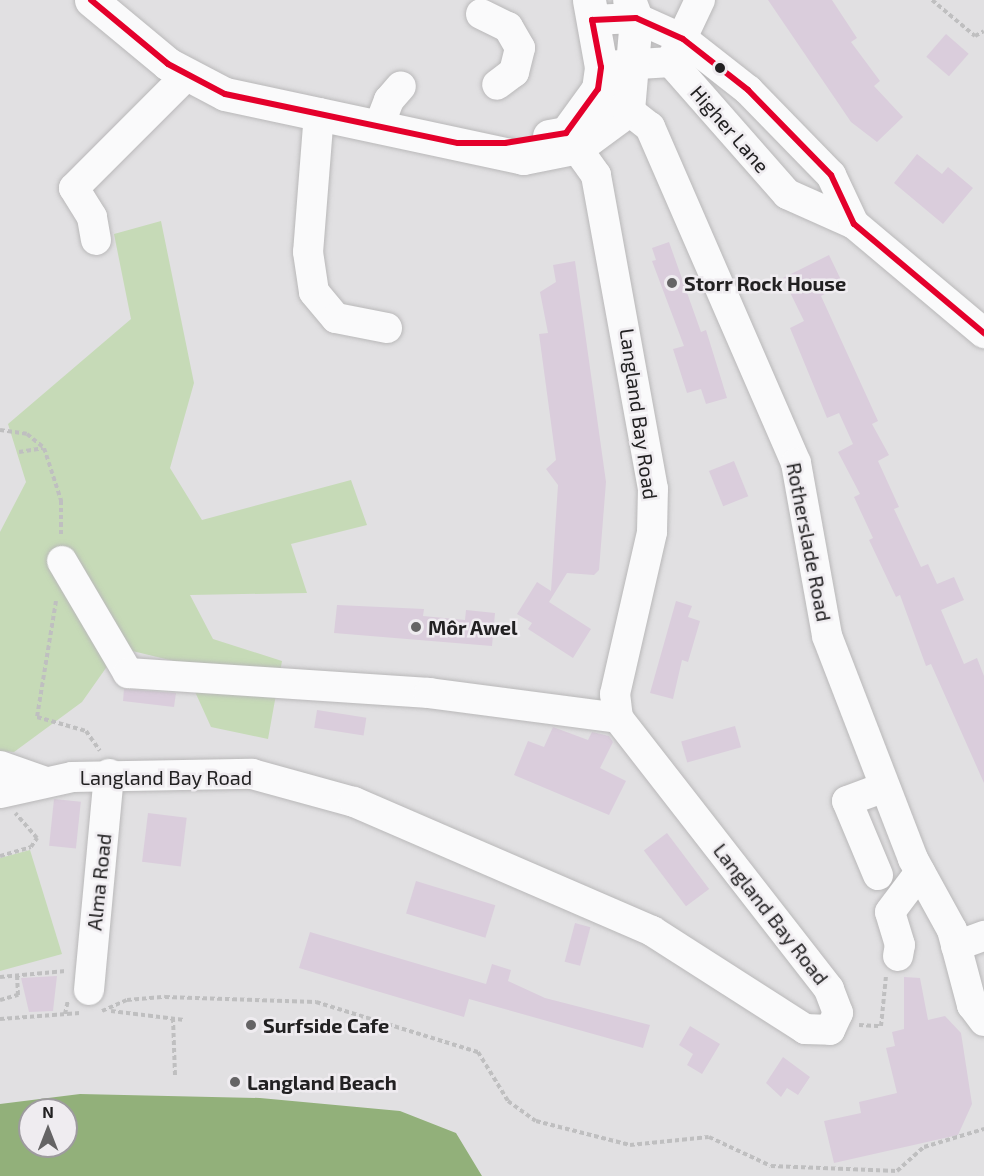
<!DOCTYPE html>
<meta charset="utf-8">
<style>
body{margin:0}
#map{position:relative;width:984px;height:1176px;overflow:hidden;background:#e1e0e2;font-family:"Exo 2",sans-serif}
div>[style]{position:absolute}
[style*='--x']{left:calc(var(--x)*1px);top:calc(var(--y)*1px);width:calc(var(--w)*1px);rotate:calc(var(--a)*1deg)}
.green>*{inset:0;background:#c6dab7}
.water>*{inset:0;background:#92b07a}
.building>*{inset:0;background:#dacddc;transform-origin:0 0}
.path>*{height:4px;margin-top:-2px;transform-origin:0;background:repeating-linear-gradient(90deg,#bfbfc0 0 4.5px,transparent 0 7.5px)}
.roads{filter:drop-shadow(0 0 2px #b9b8b9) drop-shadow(0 0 2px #b9b8b9)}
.minor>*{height:30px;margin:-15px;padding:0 15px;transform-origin:15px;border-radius:15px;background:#fafafb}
.major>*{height:33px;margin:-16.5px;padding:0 16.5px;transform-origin:16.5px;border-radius:16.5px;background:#fafafb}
.bus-1>*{height:6px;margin:-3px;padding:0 3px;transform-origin:3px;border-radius:3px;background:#e4002b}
.dots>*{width:16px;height:16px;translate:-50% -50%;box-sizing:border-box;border:3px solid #efecf0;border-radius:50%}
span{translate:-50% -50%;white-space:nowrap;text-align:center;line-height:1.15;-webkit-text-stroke:5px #efecf0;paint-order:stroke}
.street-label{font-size:20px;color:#222122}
.poi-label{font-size:20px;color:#222122;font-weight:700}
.left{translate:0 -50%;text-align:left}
.north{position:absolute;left:18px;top:1098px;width:60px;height:60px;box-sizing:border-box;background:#efecf0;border:2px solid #9d9b9e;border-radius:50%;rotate:0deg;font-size:16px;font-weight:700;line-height:24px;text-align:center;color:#222122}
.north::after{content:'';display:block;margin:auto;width:21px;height:27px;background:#656465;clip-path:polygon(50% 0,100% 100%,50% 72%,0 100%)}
</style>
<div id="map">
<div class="green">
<div style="clip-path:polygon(161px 221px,194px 383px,170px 468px,202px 520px,351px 480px,367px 525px,291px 544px,307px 593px,190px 595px,213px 639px,282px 661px,268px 739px,211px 727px,182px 663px,120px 648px,82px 702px,14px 752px,0 751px,0 532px,26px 482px,8px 424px,131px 319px,114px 234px)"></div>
<div style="clip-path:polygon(30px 850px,62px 954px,0 971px,0 858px)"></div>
</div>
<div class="water">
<div style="clip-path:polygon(evenodd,80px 1094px,260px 1098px,400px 1111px,456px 1133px,482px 1176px,0 1176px,0 1104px,80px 1094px,30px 1110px,66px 1110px,66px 1146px,30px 1146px,30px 1110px)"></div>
</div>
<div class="building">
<div style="clip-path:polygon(768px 0,832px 0,857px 38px,851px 42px,880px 81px,874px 86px,903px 117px,877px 142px,851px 122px)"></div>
<div style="left:946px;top:34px;width:30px;height:30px;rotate:41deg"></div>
<div style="clip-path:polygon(917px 154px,942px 174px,948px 167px,973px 188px,943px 224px,894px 183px)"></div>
<div style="clip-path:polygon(669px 242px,701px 332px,706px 330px,727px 398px,706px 404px,701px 389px,687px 393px,673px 349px,684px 346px,652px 261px,656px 260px,652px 248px)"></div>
<div style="clip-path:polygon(829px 255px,843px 284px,821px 296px,878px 421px,872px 424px,889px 455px,878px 461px,899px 507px,894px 509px,921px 567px,928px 564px,937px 584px,954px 577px,964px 600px,941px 610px,964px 664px,977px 658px,984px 676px,984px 783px,931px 664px,926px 666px,900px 595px,896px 597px,869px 540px,873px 538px,854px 497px,860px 494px,838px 452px,853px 444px,839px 413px,827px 418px,790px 328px,804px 321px,783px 278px)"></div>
<div style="clip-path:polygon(575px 261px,606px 482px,599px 570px,594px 575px,567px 573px,549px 602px,591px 629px,573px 658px,528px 629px,532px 623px,517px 614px,537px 582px,551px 591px,558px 485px,546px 469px,556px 460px,539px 334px,548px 333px,540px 292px,556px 282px,553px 265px)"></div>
<div style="left:734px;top:461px;width:38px;height:27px;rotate:68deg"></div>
<div style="clip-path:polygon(676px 601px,692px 606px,688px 617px,700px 621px,688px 662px,682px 660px,673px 699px,650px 693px)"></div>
<div style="clip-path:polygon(337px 605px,424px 609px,423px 616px,465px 620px,466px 610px,495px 613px,492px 646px,334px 633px)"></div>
<div style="clip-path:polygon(124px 689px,176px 693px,174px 707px,123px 701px)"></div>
<div style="left:317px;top:710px;width:50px;height:18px;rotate:9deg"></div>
<div style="left:735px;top:726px;width:22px;height:56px;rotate:74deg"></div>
<div style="clip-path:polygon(553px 727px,588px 740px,592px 732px,609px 736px,613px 742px,600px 768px,626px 781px,609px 815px,514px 775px,528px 741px,544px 747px)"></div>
<div style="left:54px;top:799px;width:27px;height:47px;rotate:6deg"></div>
<div style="left:148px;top:813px;width:39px;height:49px;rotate:7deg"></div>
<div style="left:667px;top:833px;width:70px;height:29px;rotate:53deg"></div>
<div style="left:416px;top:881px;width:83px;height:34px;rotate:17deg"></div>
<div style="left:575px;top:923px;width:16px;height:40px;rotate:15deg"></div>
<div style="clip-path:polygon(310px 932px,486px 984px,492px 964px,511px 970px,508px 981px,545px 998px,650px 1025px,643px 1048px,469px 999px,464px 1017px,299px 968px)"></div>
<div style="clip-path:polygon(57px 976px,53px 1011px,29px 1012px,21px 978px)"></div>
<div style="clip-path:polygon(904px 977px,920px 978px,928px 1020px,945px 1016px,961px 1033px,972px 1104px,958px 1135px,834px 1163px,824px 1121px,861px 1113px,859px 1102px,897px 1093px,886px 1048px,895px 1046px,892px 1032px,904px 1029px)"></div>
<div style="clip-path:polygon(690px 1026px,720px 1044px,702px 1074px,687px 1065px,693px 1054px,679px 1045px)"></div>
<div style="clip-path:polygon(783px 1057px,810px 1077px,798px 1095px,787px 1088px,781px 1097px,766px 1083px)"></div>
</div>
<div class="path">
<div style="--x:932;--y:0;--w:56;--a:39.9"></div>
<div style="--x:975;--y:36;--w:10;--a:-29"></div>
<div style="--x:0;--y:430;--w:27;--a:8"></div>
<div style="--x:27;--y:434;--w:22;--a:39"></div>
<div style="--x:44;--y:448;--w:55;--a:71.9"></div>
<div style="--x:61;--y:500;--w:37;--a:90"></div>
<div style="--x:19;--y:452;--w:24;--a:-9"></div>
<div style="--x:56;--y:601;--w:118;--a:99.3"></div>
<div style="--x:37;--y:717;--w:51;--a:15.9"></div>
<div style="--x:86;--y:731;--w:24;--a:55"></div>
<div style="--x:0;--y:856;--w:32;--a:-16"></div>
<div style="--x:31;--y:847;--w:11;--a:-56"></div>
<div style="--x:37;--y:838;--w:33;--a:-131"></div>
<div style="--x:0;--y:977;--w:66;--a:-5.2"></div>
<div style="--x:0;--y:1000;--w:19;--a:-16"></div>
<div style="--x:18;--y:995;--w:20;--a:-93"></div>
<div style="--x:102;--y:1011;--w:27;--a:-24"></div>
<div style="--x:127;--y:1000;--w:38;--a:-5"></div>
<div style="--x:165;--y:997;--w:151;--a:1.9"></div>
<div style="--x:316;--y:1002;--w:170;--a:17.2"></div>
<div style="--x:478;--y:1052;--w:57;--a:58.5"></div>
<div style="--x:508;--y:1101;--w:34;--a:36"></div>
<div style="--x:536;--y:1121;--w:97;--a:14.3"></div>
<div style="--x:630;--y:1145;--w:79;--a:-5.8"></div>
<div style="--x:709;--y:1137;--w:68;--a:25.1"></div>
<div style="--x:771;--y:1166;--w:126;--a:2.3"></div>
<div style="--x:897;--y:1171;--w:36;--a:-42"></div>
<div style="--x:924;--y:1147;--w:63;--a:-16.7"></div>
<div style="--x:111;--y:1011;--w:74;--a:7"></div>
<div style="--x:65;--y:1014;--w:14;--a:-78"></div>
<div style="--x:173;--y:1018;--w:58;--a:88"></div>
<div style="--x:0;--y:1019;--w:80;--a:-4.3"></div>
<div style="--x:859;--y:1025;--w:22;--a:3"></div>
<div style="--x:881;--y:1026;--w:50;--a:-84.3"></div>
</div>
<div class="roads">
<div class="minor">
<div style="--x:481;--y:14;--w:30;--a:26"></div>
<div style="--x:508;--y:27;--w:24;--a:60"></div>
<div style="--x:520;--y:48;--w:25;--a:104"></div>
<div style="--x:514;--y:72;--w:21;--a:143"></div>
<div style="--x:592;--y:20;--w:44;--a:-2.6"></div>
<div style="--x:636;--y:18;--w:51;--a:24.1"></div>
<div style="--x:683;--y:39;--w:83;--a:38.1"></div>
<div style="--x:748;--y:90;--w:119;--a:45.7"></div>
<div style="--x:831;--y:175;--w:54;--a:64.9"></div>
<div style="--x:673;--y:57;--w:63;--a:-64.7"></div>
<div style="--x:607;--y:66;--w:64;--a:-3.6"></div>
<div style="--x:671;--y:62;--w:176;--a:48.7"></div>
<div style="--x:787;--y:194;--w:73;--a:24.1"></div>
<div style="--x:854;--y:224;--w:170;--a:40"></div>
<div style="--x:602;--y:110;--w:26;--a:0"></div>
<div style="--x:628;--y:110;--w:28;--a:38"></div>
<div style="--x:650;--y:127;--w:366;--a:66.5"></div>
<div style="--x:796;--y:463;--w:176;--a:79.8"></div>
<div style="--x:827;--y:636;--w:239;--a:68.9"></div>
<div style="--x:913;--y:859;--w:81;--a:61.2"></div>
<div style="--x:952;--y:930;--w:78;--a:75.1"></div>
<div style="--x:972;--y:1005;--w:20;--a:53"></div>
<div style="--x:319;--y:113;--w:139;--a:94.5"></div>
<div style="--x:308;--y:252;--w:40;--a:81.5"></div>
<div style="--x:314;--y:292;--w:34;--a:50"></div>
<div style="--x:336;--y:318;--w:52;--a:11.1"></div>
<div style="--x:379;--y:126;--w:28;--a:-69"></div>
<div style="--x:389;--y:100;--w:18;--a:-49"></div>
<div style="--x:96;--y:240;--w:23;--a:-100"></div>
<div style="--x:92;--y:217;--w:34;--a:-122"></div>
<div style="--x:74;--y:188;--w:161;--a:-45"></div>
<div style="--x:62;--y:561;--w:130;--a:59.5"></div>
<div style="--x:128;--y:673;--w:302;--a:3.8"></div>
<div style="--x:429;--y:693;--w:191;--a:7.5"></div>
<div style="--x:0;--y:766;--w:49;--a:19.2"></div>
<div style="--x:0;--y:793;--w:74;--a:-12.5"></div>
<div style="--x:72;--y:777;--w:180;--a:-1"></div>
<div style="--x:252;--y:774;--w:106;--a:15.4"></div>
<div style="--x:354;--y:802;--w:325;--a:23.4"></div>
<div style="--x:652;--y:931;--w:182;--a:32.6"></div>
<div style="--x:805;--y:1029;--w:25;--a:2"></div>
<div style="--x:830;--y:1030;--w:19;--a:-65"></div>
<div style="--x:838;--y:1013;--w:26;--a:-111"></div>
<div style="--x:829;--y:989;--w:343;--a:-127.9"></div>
<div style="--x:618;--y:718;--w:24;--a:-97"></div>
<div style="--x:615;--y:694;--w:166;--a:-77.1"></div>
<div style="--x:652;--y:532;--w:43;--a:-88.7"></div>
<div style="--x:653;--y:489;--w:319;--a:-100.3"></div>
<div style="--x:596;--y:175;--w:52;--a:-125.5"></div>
<div style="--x:878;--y:875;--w:80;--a:-112.7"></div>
<div style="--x:847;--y:801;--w:40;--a:-20.2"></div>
<div style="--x:956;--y:946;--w:30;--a:-20"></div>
<div style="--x:898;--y:956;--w:11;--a:-80"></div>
<div style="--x:900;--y:945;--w:34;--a:-107"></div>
<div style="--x:890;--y:912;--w:50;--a:-53.1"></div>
<div style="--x:89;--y:990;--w:217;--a:-84.7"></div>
</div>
<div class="major">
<div style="--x:91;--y:0;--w:100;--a:39.7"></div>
<div style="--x:168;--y:64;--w:64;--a:27.8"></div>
<div style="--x:225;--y:94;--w:305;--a:12.1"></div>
<div style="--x:523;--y:158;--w:56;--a:-11.3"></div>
<div style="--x:578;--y:147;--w:62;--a:-36.5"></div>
<div style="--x:628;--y:110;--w:92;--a:-85"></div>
<div style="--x:636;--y:18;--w:19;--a:-111"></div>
<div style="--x:549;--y:136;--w:17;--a:-10"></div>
<div style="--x:566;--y:133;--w:54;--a:-54"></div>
<div style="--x:598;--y:89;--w:22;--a:-82"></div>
<div style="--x:601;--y:67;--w:68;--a:-100.2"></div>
</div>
</div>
<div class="bus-1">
<div style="--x:91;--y:0;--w:100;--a:39.7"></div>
<div style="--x:168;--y:64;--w:64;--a:27.8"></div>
<div style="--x:225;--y:94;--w:238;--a:11.9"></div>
<div style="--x:458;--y:143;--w:47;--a:0"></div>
<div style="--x:505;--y:143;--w:62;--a:-9.3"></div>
<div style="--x:566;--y:133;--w:54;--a:-54"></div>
<div style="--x:598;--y:89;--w:22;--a:-82"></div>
<div style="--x:601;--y:67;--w:48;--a:-100.8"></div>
<div style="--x:592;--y:20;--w:44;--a:-2.6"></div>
<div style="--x:636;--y:18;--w:51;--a:24.1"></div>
<div style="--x:683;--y:39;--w:83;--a:38.1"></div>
<div style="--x:748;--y:90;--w:119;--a:45.7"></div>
<div style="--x:831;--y:175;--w:54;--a:64.9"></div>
<div style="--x:854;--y:224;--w:170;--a:40"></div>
</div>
<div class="dots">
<div style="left:720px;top:68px;background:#222122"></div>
<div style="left:672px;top:283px;background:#656465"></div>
<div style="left:416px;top:627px;background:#656465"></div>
<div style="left:251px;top:1025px;background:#656465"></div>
<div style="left:235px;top:1082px;background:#656465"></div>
</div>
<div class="street-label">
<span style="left:730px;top:129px;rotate:49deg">Higher Lane</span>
<span style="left:639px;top:414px;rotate:82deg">Langland Bay Road</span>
<span style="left:809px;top:542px;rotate:79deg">Rotherslade Road</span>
<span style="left:166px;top:777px">Langland Bay Road</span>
<span style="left:99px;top:882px;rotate:-84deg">Alma Road</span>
<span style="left:771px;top:914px;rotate:52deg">Langland Bay Road</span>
</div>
<div class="poi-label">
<span class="left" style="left:684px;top:283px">Storr Rock House</span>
<span class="left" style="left:428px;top:627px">Môr Awel</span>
<span class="left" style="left:263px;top:1025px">Surfside Cafe</span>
<span class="left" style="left:247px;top:1082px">Langland Beach</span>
</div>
<div class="north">N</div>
</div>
